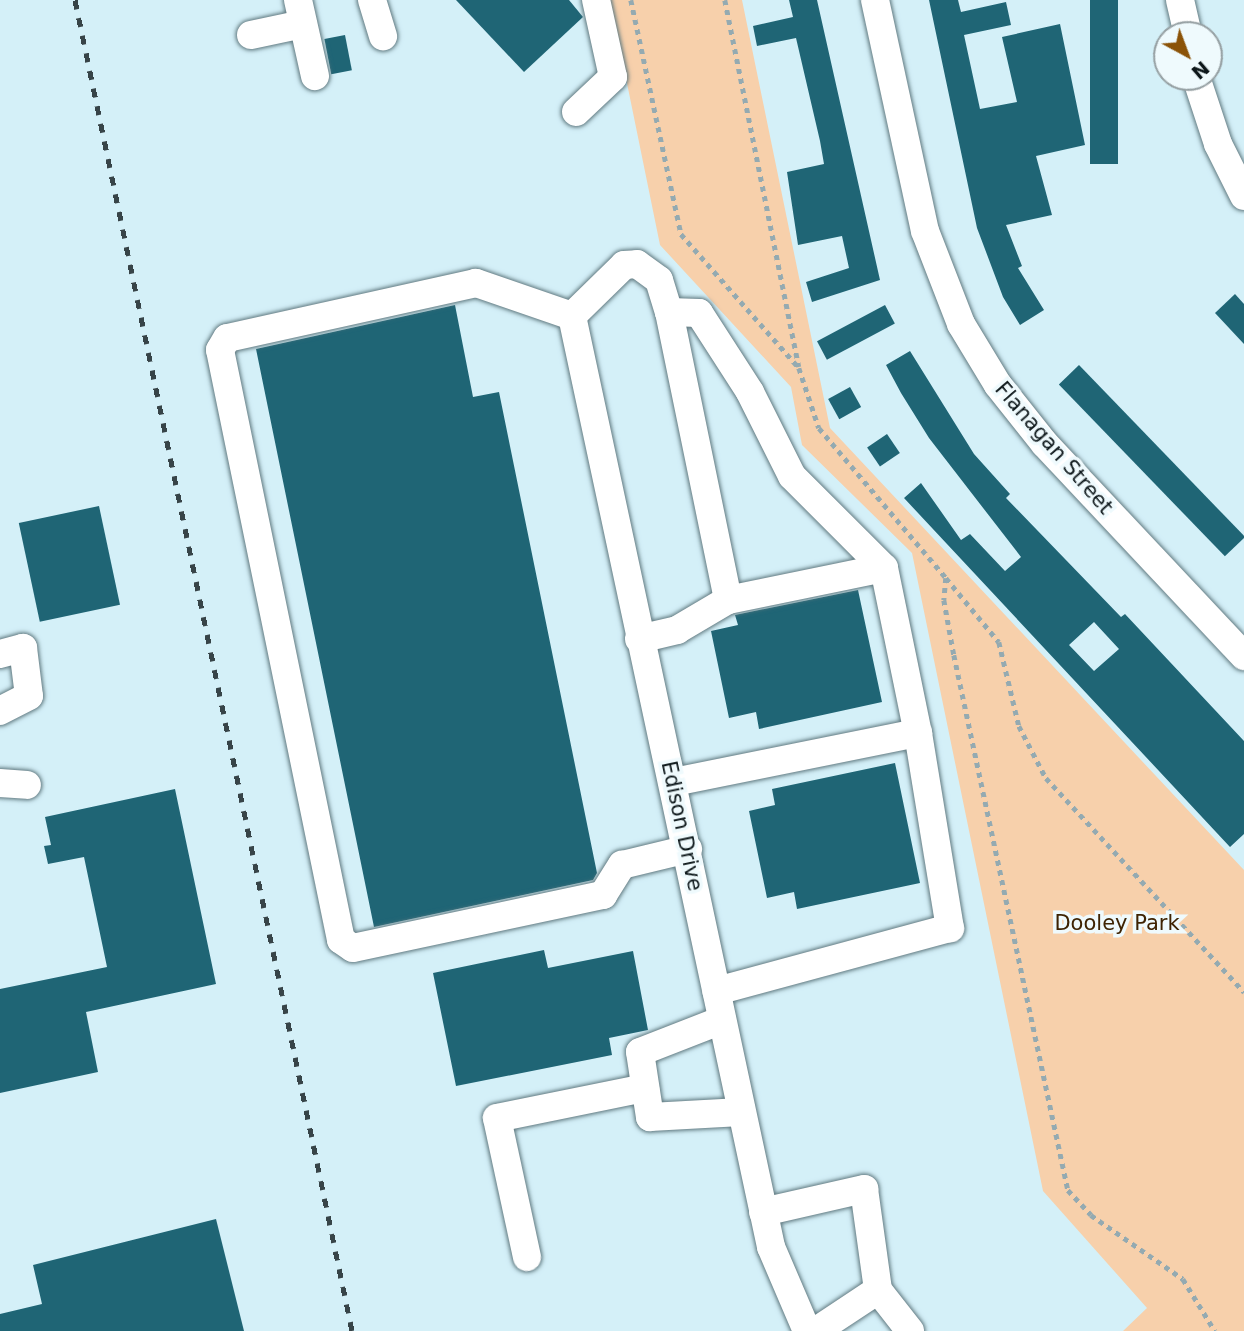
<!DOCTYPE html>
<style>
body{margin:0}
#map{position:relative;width:1244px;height:1331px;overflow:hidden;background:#d4f0f8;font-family:"DejaVu Sans",sans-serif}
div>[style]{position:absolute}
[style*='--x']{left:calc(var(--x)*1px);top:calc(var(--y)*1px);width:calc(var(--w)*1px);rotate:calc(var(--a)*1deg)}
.green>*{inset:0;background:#f7d0ab}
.building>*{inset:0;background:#1f6575;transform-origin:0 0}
.path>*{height:4.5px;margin-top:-2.25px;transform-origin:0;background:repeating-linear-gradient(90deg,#94aab1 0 5px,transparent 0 10px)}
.roads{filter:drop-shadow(0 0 2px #617a81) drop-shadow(0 0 2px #617a81)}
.minor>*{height:28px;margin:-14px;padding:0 14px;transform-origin:14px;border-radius:14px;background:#fff}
.rail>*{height:5px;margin-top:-2.5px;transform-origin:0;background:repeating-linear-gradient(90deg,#374448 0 9px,transparent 0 18px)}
span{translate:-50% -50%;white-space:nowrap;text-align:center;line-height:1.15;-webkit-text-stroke:7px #effafd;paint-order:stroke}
.street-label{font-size:21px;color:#0d171a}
.park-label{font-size:21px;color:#3e2303}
.north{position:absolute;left:1153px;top:21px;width:70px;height:70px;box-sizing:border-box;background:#effafd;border:2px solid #959fa2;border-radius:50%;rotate:139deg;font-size:19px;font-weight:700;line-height:28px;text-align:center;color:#0d171a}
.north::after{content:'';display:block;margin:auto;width:24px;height:32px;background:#8b5308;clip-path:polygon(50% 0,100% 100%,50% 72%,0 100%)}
</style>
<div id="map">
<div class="green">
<div style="clip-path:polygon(610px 0,742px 0,830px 428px,1244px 870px,1244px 1331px,1123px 1331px,1147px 1308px,1043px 1191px,912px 553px,802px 445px,791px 387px,660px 245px)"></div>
</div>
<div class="building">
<div style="clip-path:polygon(456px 0,569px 0,583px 17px,524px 72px)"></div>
<div style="clip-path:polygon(789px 0,817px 0,880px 280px,812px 302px,806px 282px,849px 268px,842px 236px,798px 245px,787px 172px,824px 164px,820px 141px,796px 38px,757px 46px,753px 26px,793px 17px)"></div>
<div style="clip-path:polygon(929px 0,958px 0,961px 12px,1006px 2px,1011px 25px,964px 35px,980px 109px,1017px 102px,1002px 37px,1060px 24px,1085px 145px,1036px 156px,1052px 215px,1006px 225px,1022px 266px,1018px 268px,1044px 310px,1020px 325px,1003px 297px,977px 228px)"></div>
<div style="left:1090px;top:0;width:28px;height:164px"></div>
<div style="left:345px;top:35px;width:36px;height:21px;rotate:79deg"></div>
<div style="clip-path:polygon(1235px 294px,1244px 304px,1244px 344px,1215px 313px)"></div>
<div style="clip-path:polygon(455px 305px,473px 397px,499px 392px,597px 873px,593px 880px,374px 927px,256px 349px)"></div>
<div style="left:885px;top:305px;width:21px;height:77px;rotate:62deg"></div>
<div style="clip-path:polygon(evenodd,910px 351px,974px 454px,1010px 494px,1006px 498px,1121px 617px,1125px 614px,1244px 741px,1244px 834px,1230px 847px,904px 498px,921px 483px,961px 540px,970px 534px,1005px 571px,1021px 557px,929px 438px,901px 393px,886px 365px,910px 351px,1094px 622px,1119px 649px,1094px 671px,1069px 645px,1094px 622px)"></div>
<div style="left:1079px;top:365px;width:239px;height:28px;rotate:46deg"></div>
<div style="left:850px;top:387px;width:23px;height:25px;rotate:61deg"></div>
<div style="left:887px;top:434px;width:23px;height:24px;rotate:56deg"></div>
<div style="left:99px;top:506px;width:101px;height:82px;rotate:78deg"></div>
<div style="clip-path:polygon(858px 590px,882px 702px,759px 729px,756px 712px,729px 718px,711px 631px,738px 625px,735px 615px)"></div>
<div style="clip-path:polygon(895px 763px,920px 883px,797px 909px,794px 892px,767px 898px,749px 811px,775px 805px,772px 789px)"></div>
<div style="clip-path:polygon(175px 789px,216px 984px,86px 1012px,98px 1072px,0 1093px,0 989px,107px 967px,84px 857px,48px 864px,44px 846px,51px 845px,45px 817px)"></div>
<div style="clip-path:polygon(544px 950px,548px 968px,633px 951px,648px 1030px,609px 1038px,612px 1055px,456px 1086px,433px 973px)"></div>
<div style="clip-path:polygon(216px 1219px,244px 1331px,0 1331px,0 1314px,42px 1304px,33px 1265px)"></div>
</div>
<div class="path">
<div style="--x:631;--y:0;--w:239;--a:77.9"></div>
<div style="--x:681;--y:234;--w:179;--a:48.6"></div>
<div style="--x:799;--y:368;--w:63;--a:71.6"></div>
<div style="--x:819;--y:428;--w:197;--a:49.7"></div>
<div style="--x:946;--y:578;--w:22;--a:95"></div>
<div style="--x:944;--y:600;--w:56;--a:79.7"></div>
<div style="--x:954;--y:655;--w:547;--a:77.97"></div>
<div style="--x:1068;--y:1190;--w:34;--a:47"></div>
<div style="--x:1091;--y:1215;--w:112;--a:34.8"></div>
<div style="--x:1183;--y:1279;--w:61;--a:58.4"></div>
<div style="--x:725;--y:0;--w:374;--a:78.6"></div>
<div style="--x:946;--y:578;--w:83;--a:50.4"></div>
<div style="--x:999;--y:642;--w:86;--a:76.6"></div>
<div style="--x:1019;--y:726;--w:59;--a:62.6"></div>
<div style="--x:1046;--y:778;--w:292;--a:47.2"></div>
</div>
<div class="roads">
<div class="minor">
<div style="--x:298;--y:0;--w:78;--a:77.4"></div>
<div style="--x:372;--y:0;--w:38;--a:73"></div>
<div style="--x:875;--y:0;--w:236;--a:77.8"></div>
<div style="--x:925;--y:231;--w:100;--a:68.8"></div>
<div style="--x:961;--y:324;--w:71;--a:58.8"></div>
<div style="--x:998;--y:385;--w:75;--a:51.5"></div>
<div style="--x:1045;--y:444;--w:291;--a:46.8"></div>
<div style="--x:1180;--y:0;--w:36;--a:77"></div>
<div style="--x:251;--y:35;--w:53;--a:-11.9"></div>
<div style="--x:1196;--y:77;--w:71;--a:71.8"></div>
<div style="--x:1218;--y:144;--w:58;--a:63.4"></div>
<div style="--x:576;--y:112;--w:51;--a:-43.4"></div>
<div style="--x:613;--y:77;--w:79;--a:-102.4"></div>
<div style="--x:572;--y:316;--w:102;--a:-161"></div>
<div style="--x:476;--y:283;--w:255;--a:167.5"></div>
<div style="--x:227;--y:338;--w:14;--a:120"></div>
<div style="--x:220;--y:350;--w:602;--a:78.41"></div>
<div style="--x:341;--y:940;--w:14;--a:34"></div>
<div style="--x:353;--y:948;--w:256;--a:-12"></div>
<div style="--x:603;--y:895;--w:36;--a:-58"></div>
<div style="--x:622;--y:865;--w:68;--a:-13.6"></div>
<div style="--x:572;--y:316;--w:952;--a:77.93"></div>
<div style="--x:771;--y:1247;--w:91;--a:66.8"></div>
<div style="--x:572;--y:316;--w:73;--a:-44.4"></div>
<div style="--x:624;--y:265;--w:13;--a:-4"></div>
<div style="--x:637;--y:264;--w:27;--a:36"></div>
<div style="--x:659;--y:280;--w:34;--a:73"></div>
<div style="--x:884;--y:568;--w:168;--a:78.4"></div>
<div style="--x:639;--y:639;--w:39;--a:-13"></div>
<div style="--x:677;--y:630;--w:59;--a:-30.5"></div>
<div style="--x:728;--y:600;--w:159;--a:-11.6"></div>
<div style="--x:884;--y:568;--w:130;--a:-135"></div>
<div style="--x:792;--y:476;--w:94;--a:-116.6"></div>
<div style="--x:750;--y:392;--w:94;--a:-122.8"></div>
<div style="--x:699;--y:313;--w:30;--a:-178"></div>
<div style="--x:669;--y:312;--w:294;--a:78.4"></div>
<div style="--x:0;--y:654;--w:24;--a:-15"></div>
<div style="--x:23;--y:648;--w:48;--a:82.9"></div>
<div style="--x:29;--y:696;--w:33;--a:153"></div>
<div style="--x:674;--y:782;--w:249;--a:-11.4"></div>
<div style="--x:918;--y:733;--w:198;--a:80.7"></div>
<div style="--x:950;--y:928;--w:242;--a:164.9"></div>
<div style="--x:0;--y:783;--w:27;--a:4"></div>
<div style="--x:722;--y:1020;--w:88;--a:158.7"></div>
<div style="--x:640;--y:1052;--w:66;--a:81.3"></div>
<div style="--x:650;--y:1117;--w:91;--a:-3.1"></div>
<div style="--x:763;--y:1212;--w:104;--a:-12.8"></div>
<div style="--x:864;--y:1189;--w:102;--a:82.1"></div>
<div style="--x:878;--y:1290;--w:74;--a:146.5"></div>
<div style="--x:527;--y:1257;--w:142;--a:-102.2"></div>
<div style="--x:497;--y:1118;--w:151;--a:-11.5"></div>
<div style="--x:878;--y:1290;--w:52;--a:52"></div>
</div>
</div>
<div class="rail">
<div style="--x:75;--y:0;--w:1360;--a:78.24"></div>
</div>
<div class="street-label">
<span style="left:1054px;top:448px;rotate:49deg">Flanagan Street</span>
<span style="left:682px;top:826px;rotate:78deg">Edison Drive</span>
</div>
<div class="park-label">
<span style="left:1117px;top:923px">Dooley Park</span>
</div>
<div class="north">N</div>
</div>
